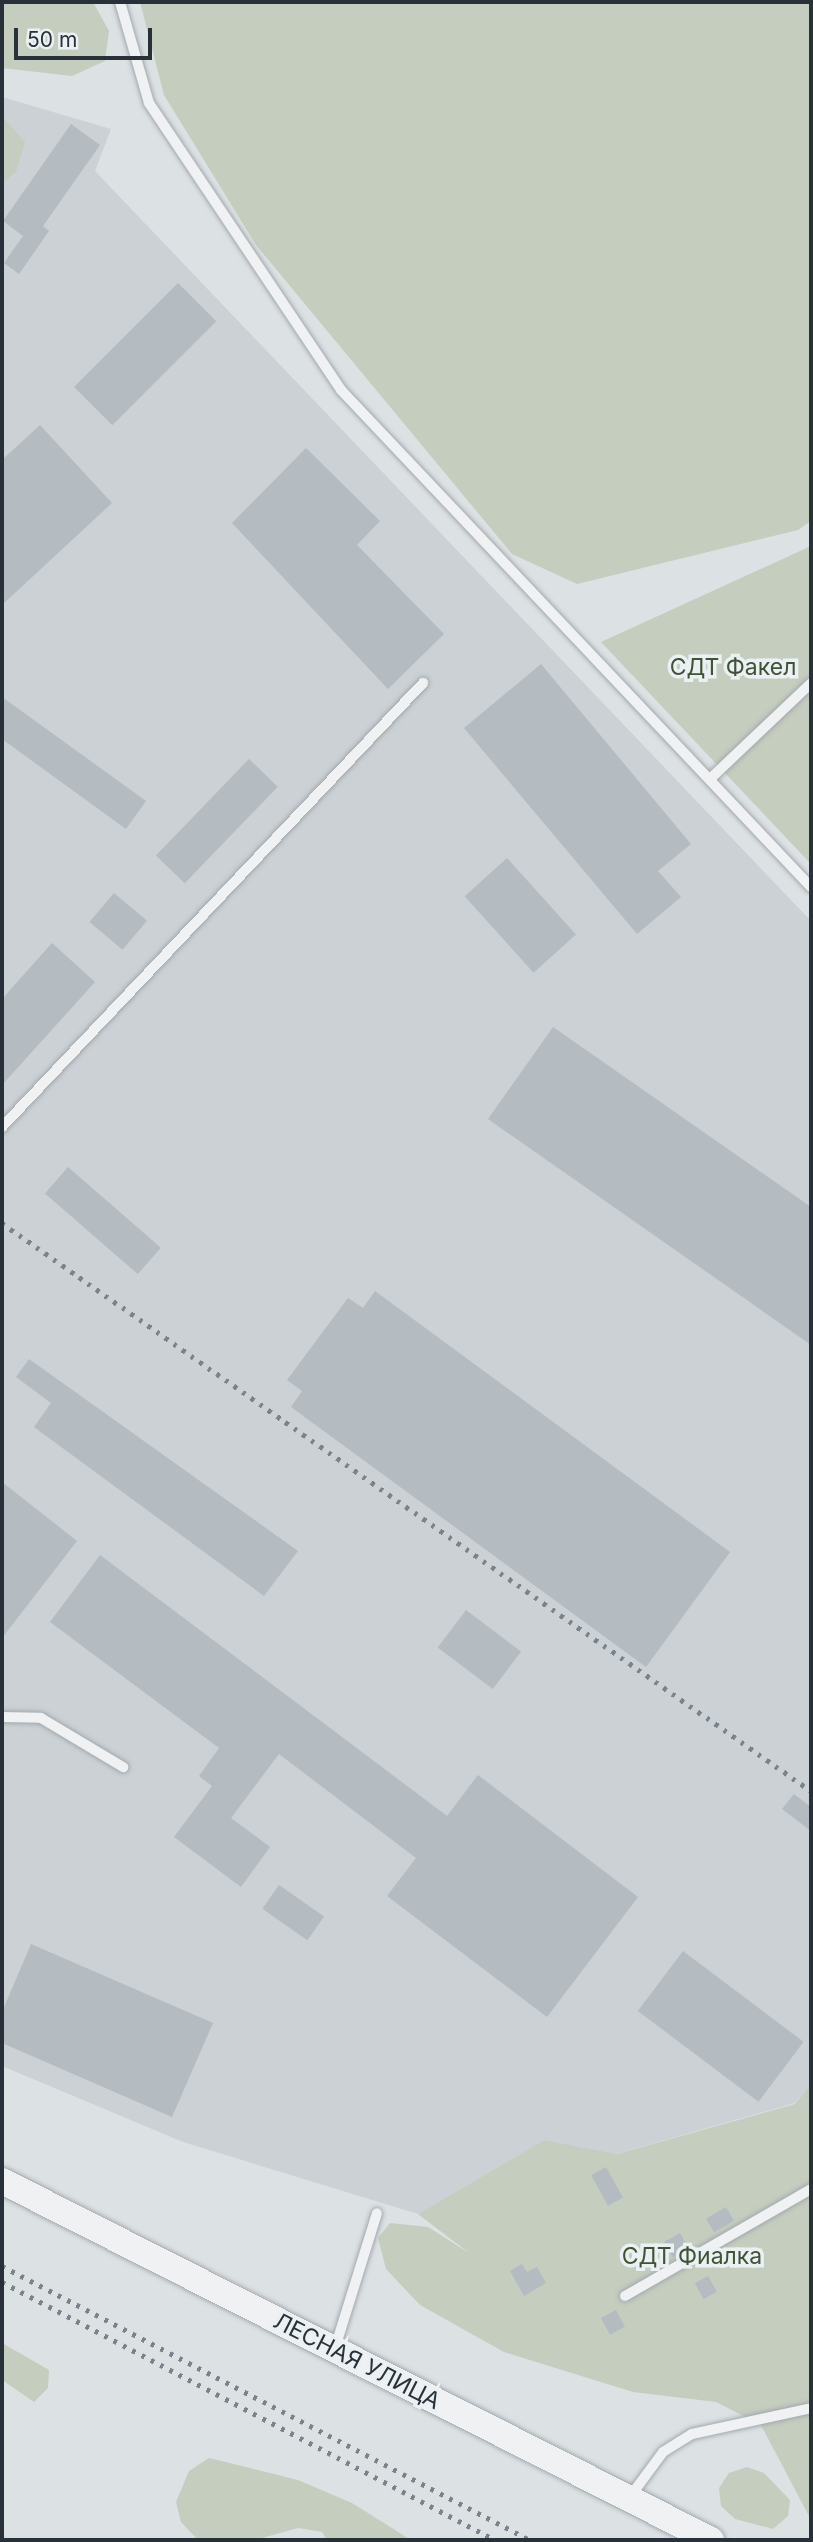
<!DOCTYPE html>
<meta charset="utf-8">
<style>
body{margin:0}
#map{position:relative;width:813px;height:2542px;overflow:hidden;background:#dce1e4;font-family:Inter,sans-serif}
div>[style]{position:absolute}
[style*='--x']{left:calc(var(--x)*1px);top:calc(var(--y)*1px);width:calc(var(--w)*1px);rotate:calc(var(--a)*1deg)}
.built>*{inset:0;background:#cbd1d5}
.green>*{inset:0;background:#c5cdbf}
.building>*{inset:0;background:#b4bbc1;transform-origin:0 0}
.roads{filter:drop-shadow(0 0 2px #a2a9ad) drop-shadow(0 0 2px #a2a9ad)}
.service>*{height:10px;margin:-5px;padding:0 5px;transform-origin:5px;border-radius:5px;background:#eff1f3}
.tertiary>*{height:26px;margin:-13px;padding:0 13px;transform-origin:13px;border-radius:13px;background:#eff1f3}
.rail>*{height:5px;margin-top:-2.5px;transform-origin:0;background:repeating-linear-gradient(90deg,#78838c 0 3.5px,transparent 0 10.5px)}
span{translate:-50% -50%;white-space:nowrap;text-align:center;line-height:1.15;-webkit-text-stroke:7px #ebf0f3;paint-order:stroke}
.park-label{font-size:23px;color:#415337}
.street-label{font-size:23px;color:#283139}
.frame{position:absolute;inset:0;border:4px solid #283139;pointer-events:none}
.scale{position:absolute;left:14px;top:28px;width:138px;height:32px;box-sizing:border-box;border:4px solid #283139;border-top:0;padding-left:9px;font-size:21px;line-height:24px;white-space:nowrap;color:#283139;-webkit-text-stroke:5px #ebf0f3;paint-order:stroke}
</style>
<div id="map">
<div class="built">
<div style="clip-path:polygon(2px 97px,111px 129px,95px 171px,811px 921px,811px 2083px,795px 2103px,616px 2154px,544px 2140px,418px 2214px,183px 2142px,2px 2066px)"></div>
</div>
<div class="green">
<div style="clip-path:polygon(2px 2px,93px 2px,109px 31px,105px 61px,72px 76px,2px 68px)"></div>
<div style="clip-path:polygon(140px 2px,811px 2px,811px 521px,798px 530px,577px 584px,512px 554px,256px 245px,164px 95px)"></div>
<div style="clip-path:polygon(2px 116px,25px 142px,16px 172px,2px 183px)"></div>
<div style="clip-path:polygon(811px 546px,811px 864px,601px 642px)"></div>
<div style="clip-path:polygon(811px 2083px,811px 2520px,761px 2425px,716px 2402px,633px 2392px,504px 2352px,420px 2305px,386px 2269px,378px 2238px,390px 2223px,428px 2227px,469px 2253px,418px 2214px,544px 2140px,617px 2154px,795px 2104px)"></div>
<div style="clip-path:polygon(2px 2343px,49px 2370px,48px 2388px,34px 2402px,2px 2380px)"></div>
<div style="clip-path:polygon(209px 2458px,298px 2480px,352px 2503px,411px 2540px,327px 2540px,322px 2532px,298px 2528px,255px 2540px,196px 2538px,181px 2522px,176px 2502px,189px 2471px)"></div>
<div style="clip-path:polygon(747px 2467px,764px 2473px,790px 2500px,788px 2516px,773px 2529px,735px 2519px,721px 2506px,719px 2488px,729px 2473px)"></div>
</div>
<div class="building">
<div style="clip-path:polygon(71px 124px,100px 145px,43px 226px,49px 231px,19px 274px,4px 263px,23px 236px,3px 221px)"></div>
<div style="left:178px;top:283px;width:54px;height:147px;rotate:45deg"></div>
<div style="clip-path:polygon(40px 425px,112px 503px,2px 605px,2px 460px)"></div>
<div style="clip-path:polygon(306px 448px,380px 521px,357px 545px,444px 634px,388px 689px,232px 523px)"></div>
<div style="clip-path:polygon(541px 664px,691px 844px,658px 871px,681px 897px,637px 934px,464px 728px)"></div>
<div style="clip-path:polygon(2px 697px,146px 801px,126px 829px,2px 739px)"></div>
<div style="left:249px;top:759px;width:40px;height:134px;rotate:44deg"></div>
<div style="left:507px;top:858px;width:103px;height:57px;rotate:48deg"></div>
<div style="left:114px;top:893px;width:43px;height:38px;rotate:40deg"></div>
<div style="clip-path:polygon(52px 943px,95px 982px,2px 1085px,2px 999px)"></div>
<div style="clip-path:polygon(553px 1027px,811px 1207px,811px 1345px,488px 1119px)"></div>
<div style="left:68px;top:1167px;width:123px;height:35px;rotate:41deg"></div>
<div style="clip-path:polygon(375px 1291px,730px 1552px,646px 1667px,291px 1407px,302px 1391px,287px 1380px,348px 1298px,363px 1308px)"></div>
<div style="clip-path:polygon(29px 1359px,298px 1551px,264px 1596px,34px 1427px,51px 1403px,16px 1377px)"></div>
<div style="clip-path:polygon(2px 1482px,77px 1541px,2px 1638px)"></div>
<div style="clip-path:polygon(100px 1555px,447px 1816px,478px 1775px,638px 1897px,547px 2017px,387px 1896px,416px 1858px,279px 1754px,231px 1818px,270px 1847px,241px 1887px,174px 1837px,212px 1786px,199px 1776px,219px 1748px,50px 1622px)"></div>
<div style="left:466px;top:1610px;width:69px;height:47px;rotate:37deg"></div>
<div style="clip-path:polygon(794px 1794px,811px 1807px,811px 1831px,782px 1809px)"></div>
<div style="left:279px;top:1885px;width:55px;height:29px;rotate:35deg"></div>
<div style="clip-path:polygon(31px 1944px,213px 2023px,172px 2117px,2px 2043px,2px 2012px)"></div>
<div style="left:683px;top:1951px;width:151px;height:75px;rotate:37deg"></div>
<div style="left:606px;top:2167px;width:35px;height:17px;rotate:61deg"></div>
<div style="left:726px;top:2207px;width:16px;height:23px;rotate:60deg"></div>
<div style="left:680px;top:2233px;width:18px;height:18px;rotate:61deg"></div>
<div style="clip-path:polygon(522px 2264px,527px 2272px,537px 2267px,546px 2283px,524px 2296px,510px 2271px)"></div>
<div style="left:708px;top:2276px;width:18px;height:15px;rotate:61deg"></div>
<div style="left:616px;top:2310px;width:19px;height:17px;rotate:62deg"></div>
</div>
<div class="roads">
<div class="service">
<div style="--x:120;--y:2;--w:105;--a:74"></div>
<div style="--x:149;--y:103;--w:345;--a:56.2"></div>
<div style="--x:341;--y:390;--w:684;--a:46.6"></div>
<div style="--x:711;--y:778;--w:138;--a:-43.5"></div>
<div style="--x:2;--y:1127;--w:612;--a:-46.52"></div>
<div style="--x:2;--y:1717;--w:39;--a:1"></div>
<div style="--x:41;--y:1718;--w:96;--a:30.9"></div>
<div style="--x:625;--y:2296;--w:215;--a:-29.9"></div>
<div style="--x:335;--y:2348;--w:141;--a:-72.7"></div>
<div style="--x:629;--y:2498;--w:57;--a:-53.5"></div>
<div style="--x:663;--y:2452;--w:34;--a:-32"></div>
<div style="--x:692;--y:2434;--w:122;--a:-12.3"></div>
</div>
<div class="tertiary">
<div style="--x:2;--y:2181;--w:795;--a:26.86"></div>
</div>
</div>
<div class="rail">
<div style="--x:2;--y:1223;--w:988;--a:35.07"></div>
<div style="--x:2;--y:2266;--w:595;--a:27.43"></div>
<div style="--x:2;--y:2282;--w:556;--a:27.62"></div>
</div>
<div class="park-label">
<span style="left:733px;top:667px">СДТ Факел</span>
<span style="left:692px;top:2256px">СДТ Фиалка</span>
</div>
<div class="street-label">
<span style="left:357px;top:2361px;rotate:27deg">ЛЕСНАЯ УЛИЦА</span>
</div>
<div class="frame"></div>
<div class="scale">50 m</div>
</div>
